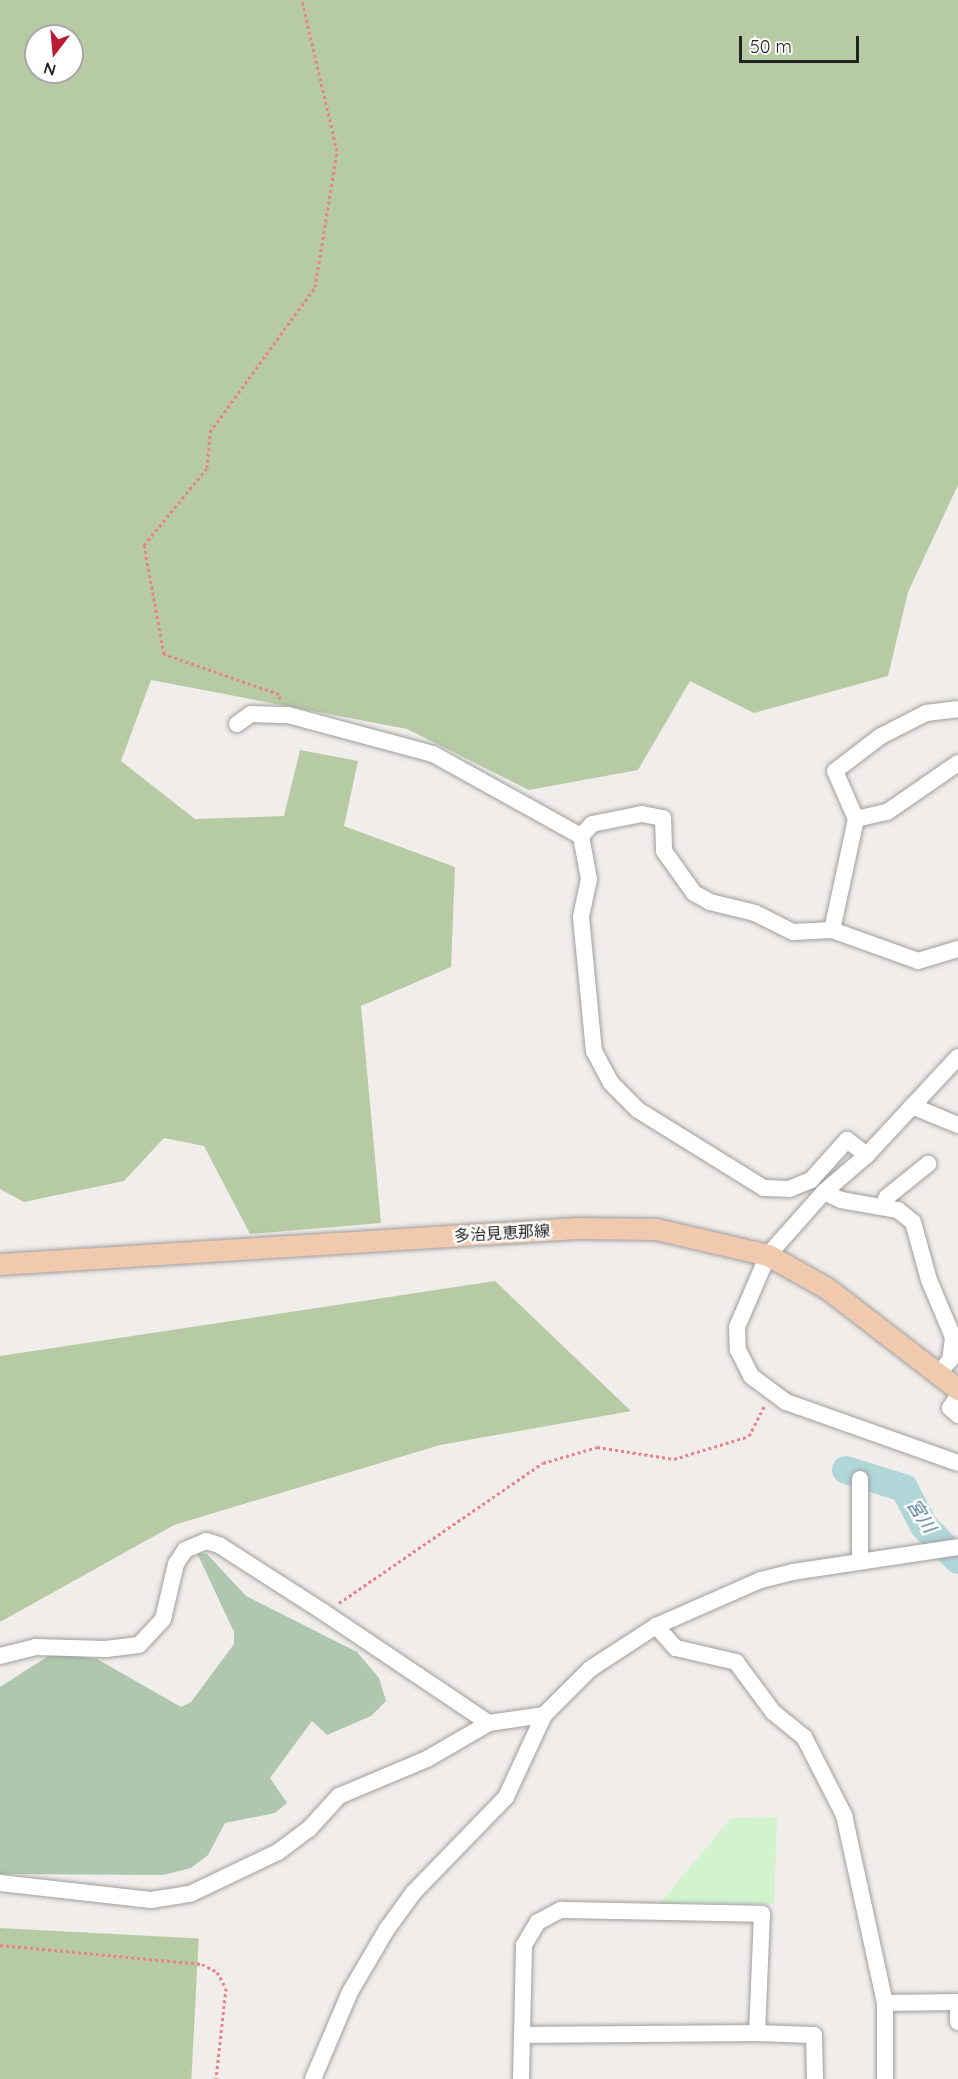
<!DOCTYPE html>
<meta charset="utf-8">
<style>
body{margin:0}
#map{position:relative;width:958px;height:2079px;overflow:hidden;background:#f1edea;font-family:Quicksand,"Noto Sans JP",sans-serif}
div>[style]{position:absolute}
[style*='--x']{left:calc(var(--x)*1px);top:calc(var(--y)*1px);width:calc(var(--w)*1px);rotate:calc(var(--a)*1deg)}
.forest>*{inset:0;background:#b6cba4;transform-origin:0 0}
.cemetery>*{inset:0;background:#aec7ae}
.park>*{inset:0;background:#d1f4ce}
.river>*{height:28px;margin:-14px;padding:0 14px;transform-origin:14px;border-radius:14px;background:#b0d6d8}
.path>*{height:3px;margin-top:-1.5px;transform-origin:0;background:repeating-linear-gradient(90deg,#e98289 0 3px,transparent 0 6px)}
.roads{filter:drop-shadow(0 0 2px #9f9f9f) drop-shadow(0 0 2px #9f9f9f)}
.minor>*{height:16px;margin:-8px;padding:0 8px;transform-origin:8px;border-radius:8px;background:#fff}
.major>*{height:21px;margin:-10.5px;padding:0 10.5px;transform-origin:10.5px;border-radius:10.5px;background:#f1c9ae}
span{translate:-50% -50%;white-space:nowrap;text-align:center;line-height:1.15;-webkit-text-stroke:4.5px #fff;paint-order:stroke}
.street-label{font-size:16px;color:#222}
.water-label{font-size:18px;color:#4e7a90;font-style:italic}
.north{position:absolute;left:24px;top:24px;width:60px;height:60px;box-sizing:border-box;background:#fff;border:2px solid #a7a7a7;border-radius:50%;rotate:196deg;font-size:16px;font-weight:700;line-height:24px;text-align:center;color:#222}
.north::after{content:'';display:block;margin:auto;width:21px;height:27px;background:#ba1a34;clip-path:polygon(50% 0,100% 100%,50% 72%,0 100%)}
.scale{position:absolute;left:739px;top:36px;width:120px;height:27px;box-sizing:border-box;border:3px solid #222;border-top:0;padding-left:8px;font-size:18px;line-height:21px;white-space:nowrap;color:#222;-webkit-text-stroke:4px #fff;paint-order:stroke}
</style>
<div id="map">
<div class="forest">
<div style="clip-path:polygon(evenodd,0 0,958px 0,958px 485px,908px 592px,888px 676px,754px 713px,690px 681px,638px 770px,529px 790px,407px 729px,151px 680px,121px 761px,195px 819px,284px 816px,300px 750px,358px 761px,344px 826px,455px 867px,451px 967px,361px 1006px,381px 1223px,250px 1234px,204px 1146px,164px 1138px,124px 1181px,24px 1202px,0 1189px,0 0,36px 36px,72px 36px,72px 72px,36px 72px,36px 36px)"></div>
<div style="clip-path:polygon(495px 1281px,631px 1411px,440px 1445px,174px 1525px,0 1622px,0 1356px)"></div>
<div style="left:0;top:1928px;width:199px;height:151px;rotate:3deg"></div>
</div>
<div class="cemetery">
<div style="clip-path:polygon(197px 1553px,207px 1554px,246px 1596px,357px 1652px,379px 1678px,386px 1701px,371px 1716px,327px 1735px,312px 1721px,270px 1778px,287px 1803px,275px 1813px,225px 1823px,208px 1855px,191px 1868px,163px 1875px,0 1874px,0 1687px,53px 1653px,97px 1659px,181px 1707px,191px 1702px,234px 1644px,234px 1632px)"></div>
</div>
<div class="park">
<div style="clip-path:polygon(777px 1817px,774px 1904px,660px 1903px,731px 1818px)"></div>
</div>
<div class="river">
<div style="--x:846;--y:1470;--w:61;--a:17.2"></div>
<div style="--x:904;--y:1488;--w:43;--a:62.2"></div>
<div style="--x:924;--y:1526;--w:48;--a:45"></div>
</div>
<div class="path">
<div style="--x:280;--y:699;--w:5;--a:-101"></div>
<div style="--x:279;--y:694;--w:122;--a:-160.8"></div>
<div style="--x:164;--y:654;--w:111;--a:-100.4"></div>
<div style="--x:144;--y:545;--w:99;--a:-50.7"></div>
<div style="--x:207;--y:468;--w:36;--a:-85"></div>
<div style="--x:210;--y:432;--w:179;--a:-54.1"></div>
<div style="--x:315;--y:287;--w:138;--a:-80.8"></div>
<div style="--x:337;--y:151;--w:155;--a:-103.1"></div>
<div style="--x:339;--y:1603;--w:247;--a:-34.5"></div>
<div style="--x:543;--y:1463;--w:56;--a:-16.5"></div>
<div style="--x:597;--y:1447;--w:78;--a:8.9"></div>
<div style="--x:674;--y:1459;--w:78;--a:-17"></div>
<div style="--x:749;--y:1436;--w:34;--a:-63"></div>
<div style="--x:0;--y:1945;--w:203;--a:5.4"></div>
<div style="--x:202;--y:1964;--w:17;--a:28"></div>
<div style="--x:217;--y:1972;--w:18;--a:61"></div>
<div style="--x:226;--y:1988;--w:92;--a:96.3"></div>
</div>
<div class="roads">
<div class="minor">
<div style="--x:237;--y:724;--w:17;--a:-36"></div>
<div style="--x:251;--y:714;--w:37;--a:2"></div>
<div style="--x:288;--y:715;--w:150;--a:15.1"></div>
<div style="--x:433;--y:754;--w:169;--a:29"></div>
<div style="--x:856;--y:819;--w:52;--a:-113.6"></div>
<div style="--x:835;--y:771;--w:58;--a:-37.3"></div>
<div style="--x:881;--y:736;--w:51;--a:-27.1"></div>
<div style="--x:926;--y:713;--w:31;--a:-7"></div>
<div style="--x:581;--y:836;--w:44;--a:79.5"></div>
<div style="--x:589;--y:879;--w:39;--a:102"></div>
<div style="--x:581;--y:917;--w:135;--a:84.5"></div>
<div style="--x:594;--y:1051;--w:36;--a:62"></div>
<div style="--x:611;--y:1083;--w:38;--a:45"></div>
<div style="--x:638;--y:1110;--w:148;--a:31.8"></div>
<div style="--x:764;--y:1188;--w:25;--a:2"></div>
<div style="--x:789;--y:1189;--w:24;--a:-22"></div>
<div style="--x:811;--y:1180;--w:54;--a:-48"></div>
<div style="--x:847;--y:1140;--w:25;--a:37"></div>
<div style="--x:581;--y:836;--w:16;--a:-47"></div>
<div style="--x:592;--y:824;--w:51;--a:-11.3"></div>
<div style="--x:642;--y:814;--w:21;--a:11"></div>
<div style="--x:663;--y:818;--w:33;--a:88"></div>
<div style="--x:664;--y:851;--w:52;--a:54.5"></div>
<div style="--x:694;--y:893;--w:18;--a:29"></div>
<div style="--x:710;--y:902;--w:46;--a:13.7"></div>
<div style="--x:755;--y:913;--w:42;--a:26.6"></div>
<div style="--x:793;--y:932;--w:39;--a:-3"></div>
<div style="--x:832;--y:930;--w:91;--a:19.8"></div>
<div style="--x:918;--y:961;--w:42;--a:-16.7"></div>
<div style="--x:832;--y:930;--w:114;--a:-77.8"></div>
<div style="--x:856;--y:819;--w:32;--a:-13"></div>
<div style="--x:887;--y:812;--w:86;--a:-34.6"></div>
<div style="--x:958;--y:1057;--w:134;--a:132.9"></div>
<div style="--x:867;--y:1155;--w:57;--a:139.3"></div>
<div style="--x:824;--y:1192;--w:84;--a:131.6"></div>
<div style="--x:768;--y:1255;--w:78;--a:113.3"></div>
<div style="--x:737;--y:1327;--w:23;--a:88"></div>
<div style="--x:738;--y:1350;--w:29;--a:63"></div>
<div style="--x:751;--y:1376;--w:44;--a:36.6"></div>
<div style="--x:786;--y:1402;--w:182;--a:19.5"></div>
<div style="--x:912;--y:1106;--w:50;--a:22.4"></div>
<div style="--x:824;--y:1192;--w:19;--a:25"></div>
<div style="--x:841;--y:1200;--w:58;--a:10"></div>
<div style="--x:898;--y:1210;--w:19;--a:39"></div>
<div style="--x:913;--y:1222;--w:60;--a:74.6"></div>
<div style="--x:929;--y:1280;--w:62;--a:67.2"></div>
<div style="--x:953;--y:1337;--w:23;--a:97"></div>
<div style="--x:950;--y:1360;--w:18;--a:131"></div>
<div style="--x:883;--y:1205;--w:9;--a:-63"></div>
<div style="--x:887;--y:1197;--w:53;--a:-38.8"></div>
<div style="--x:958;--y:1396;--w:14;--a:124"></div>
<div style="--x:950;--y:1408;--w:11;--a:41"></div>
<div style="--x:860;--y:1479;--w:82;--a:90"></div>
<div style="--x:656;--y:1626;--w:30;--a:48"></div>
<div style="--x:676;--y:1648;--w:62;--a:13.1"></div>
<div style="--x:736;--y:1662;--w:62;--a:53.5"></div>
<div style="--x:773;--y:1712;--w:40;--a:39"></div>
<div style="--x:804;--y:1737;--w:88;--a:62.9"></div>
<div style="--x:844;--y:1815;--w:192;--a:77.7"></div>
<div style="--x:885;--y:2003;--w:76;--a:90"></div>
<div style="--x:0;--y:1656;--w:36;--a:-14"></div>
<div style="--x:35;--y:1647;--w:71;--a:1.6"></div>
<div style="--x:106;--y:1649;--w:33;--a:-7"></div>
<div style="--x:139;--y:1645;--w:35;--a:-47"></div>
<div style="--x:163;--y:1619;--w:57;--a:-76.7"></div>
<div style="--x:176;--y:1564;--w:17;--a:-57"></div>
<div style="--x:185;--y:1550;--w:23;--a:-23"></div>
<div style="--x:206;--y:1541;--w:14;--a:17"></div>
<div style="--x:219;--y:1545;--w:126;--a:32.7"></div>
<div style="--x:325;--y:1613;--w:197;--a:33.9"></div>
<div style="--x:0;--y:1883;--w:152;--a:6.4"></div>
<div style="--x:151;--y:1900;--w:39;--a:-9"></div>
<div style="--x:190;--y:1894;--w:98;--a:-25.5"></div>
<div style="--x:278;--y:1852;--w:39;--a:-37"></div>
<div style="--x:309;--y:1829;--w:45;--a:-47.7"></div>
<div style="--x:339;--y:1796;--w:95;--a:-22.8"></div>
<div style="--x:427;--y:1759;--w:72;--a:-30.1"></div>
<div style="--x:489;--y:1723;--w:56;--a:-8.3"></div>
<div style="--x:885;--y:2003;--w:73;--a:-0.8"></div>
<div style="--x:958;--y:2002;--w:20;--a:90"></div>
<div style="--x:522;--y:2035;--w:235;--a:-0.5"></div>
<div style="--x:313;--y:2079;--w:95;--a:-67"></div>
<div style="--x:350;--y:1992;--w:73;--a:-59.6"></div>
<div style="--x:387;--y:1929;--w:46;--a:-53.9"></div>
<div style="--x:414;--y:1892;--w:132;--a:-45.9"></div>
<div style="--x:506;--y:1797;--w:90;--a:-65.1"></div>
<div style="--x:544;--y:1715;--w:65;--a:-45"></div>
<div style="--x:590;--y:1669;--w:79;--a:-33.1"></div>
<div style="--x:656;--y:1626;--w:115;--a:-23.7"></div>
<div style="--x:761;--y:1580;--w:33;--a:-14"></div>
<div style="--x:793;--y:1572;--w:167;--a:-8.6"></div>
<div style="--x:521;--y:2079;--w:134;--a:-88.7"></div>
<div style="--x:524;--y:1945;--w:27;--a:-59"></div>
<div style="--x:538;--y:1922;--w:26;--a:-28"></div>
<div style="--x:561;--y:1910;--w:201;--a:1.1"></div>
<div style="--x:762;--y:1914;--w:119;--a:92.4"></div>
<div style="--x:757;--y:2033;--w:57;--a:2"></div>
<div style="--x:814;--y:2035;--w:44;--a:88.7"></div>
</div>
<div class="major">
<div style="--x:0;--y:1264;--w:578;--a:-3.57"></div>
<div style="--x:577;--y:1228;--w:79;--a:0.7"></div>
<div style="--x:656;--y:1229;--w:115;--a:13.1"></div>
<div style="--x:768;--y:1255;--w:69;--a:29.5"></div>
<div style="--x:828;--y:1289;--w:164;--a:37.6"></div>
</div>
</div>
<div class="street-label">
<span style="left:502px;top:1233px;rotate:-3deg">多治見恵那線</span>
</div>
<div class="water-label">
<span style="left:921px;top:1516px;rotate:57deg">宮川</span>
</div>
<div class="north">N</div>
<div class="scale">50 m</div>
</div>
